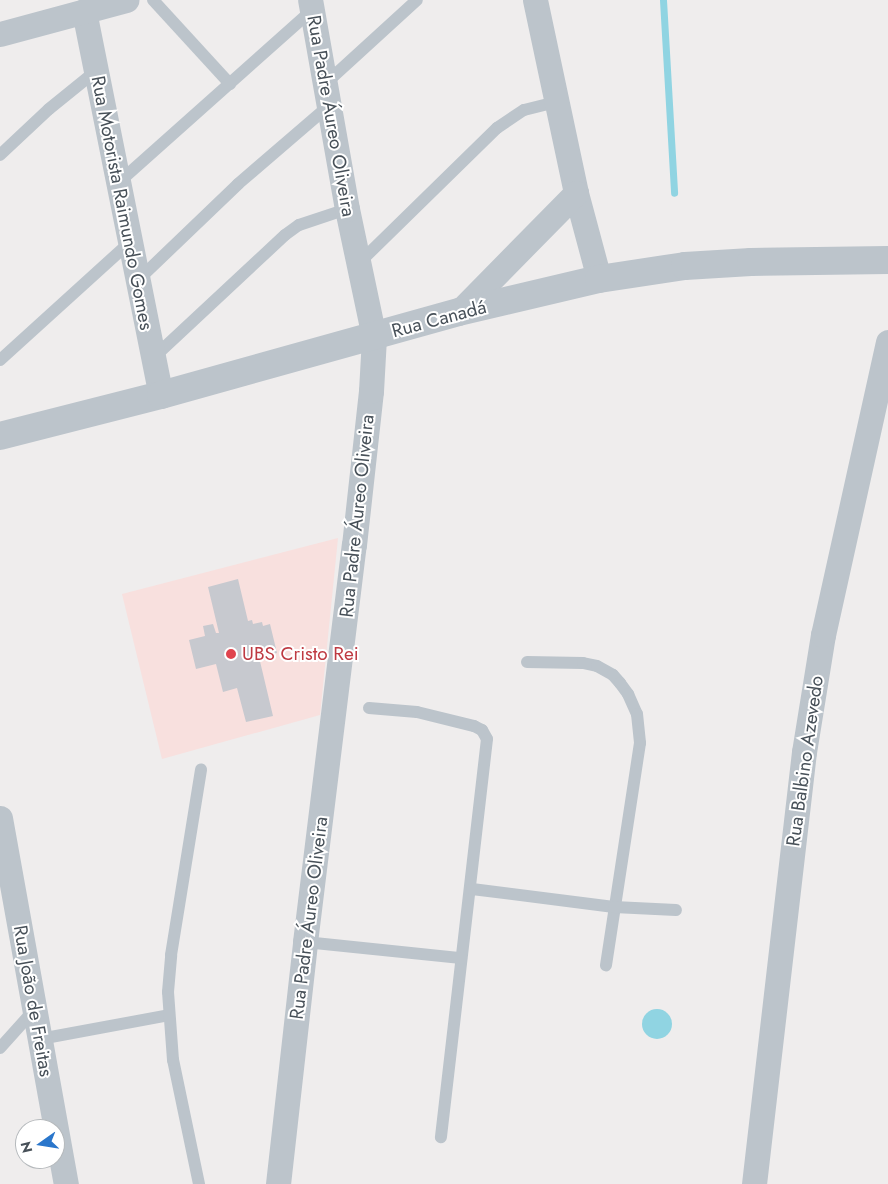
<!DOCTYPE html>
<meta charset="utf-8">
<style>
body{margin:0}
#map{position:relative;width:888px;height:1184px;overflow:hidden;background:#efeded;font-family:Jost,sans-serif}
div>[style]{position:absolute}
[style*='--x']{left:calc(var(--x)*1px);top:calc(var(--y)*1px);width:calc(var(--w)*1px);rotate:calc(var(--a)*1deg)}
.medical>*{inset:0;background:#f8e0de}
.water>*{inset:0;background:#90d4e2}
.round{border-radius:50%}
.stream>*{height:7px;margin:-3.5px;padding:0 3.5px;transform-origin:3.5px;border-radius:3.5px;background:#90d4e2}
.building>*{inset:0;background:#c7c9cf}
.service>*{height:12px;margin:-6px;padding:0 6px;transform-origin:6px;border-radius:6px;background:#bcc4cb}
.minor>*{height:25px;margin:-12.5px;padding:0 12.5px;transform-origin:12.5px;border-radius:12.5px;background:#bcc4cb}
.tertiary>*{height:28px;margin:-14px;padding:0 14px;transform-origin:14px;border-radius:14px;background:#bcc4cb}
.dots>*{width:14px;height:14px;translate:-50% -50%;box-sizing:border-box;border:2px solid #fff;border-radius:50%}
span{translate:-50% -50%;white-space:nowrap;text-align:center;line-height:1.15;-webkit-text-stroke:4px #fff;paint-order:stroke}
.street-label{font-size:19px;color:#475058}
.health-label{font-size:19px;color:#be3a42}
.left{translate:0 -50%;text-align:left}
.north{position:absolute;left:15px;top:1119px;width:50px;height:50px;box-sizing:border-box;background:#fff;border:1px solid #b5b9bc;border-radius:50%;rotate:257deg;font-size:14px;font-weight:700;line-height:20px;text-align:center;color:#475058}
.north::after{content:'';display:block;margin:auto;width:18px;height:22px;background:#2a76cb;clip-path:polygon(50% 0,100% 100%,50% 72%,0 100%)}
</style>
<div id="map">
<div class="medical">
<div style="clip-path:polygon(338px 538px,320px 715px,162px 759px,122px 594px)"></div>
</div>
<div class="water">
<div class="round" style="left:642px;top:1009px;width:30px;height:30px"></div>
</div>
<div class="stream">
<div style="--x:663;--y:0;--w:193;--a:86.7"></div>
</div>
<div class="building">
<div style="clip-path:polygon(238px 579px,248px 621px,252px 620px,253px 624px,262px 622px,263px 626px,270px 624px,277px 653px,259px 657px,273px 716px,246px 722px,237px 688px,223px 692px,216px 664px,196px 669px,189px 640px,205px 636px,203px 626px,213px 624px,216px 633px,219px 633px,208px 587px)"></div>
</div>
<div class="service">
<div style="--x:153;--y:0;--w:114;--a:47.5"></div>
<div style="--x:326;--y:83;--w:123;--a:-42.4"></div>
<div style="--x:0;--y:155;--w:67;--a:-43.2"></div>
<div style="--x:49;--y:109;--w:60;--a:-39"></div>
<div style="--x:118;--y:183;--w:260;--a:-41.7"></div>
<div style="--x:360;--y:262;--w:192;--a:-44.4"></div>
<div style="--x:497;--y:128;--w:32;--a:-34"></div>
<div style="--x:524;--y:110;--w:34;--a:-14"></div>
<div style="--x:137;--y:281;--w:140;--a:-43.8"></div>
<div style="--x:238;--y:184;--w:121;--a:-40.7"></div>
<div style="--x:152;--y:359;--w:182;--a:-43"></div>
<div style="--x:285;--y:235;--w:17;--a:-36"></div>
<div style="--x:299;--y:225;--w:51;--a:-18.4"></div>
<div style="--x:0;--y:360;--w:174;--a:-42.2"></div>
<div style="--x:527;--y:662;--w:56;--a:1"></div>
<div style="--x:583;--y:663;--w:14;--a:12"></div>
<div style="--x:597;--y:666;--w:18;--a:29"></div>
<div style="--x:613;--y:675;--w:11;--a:49"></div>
<div style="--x:620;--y:683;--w:14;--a:54"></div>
<div style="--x:628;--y:694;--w:22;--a:66"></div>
<div style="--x:637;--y:714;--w:29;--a:84"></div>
<div style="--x:640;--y:743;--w:225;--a:98.7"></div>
<div style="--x:369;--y:708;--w:48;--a:4.8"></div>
<div style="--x:417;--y:712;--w:59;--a:13.8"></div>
<div style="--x:474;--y:726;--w:9;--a:27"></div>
<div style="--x:482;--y:730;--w:10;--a:61"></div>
<div style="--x:487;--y:739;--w:401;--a:96.6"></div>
<div style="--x:472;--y:889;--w:143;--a:7.2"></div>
<div style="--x:614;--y:907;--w:62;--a:2.8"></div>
<div style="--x:305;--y:942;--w:157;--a:5.9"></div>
<div style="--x:40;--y:1039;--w:131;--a:-10.5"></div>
<div style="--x:0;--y:1048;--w:52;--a:-48.1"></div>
<div style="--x:199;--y:1184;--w:127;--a:-101.8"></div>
<div style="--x:173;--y:1060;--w:68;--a:-94.2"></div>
<div style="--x:168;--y:992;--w:37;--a:-85"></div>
<div style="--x:171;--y:955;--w:188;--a:-80.8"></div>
</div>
<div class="minor">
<div style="--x:535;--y:0;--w:197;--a:78"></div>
<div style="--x:576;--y:193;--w:89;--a:75"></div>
<div style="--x:84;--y:11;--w:392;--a:78.7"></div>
<div style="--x:0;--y:34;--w:131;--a:-15.1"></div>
<div style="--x:459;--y:312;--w:167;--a:-45.5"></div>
<div style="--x:0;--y:818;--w:372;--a:79.8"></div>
<div style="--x:278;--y:1184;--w:244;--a:-83.6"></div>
<div style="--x:305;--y:942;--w:400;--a:-83"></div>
<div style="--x:354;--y:545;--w:155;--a:-83.7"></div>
<div style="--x:371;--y:391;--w:54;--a:-86.8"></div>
<div style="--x:374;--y:337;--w:131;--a:-101.9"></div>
<div style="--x:347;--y:209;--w:212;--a:-100"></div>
<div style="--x:754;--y:1184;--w:435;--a:-83.4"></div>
<div style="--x:804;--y:752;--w:119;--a:-80.8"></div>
<div style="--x:823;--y:635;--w:300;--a:-77.5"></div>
</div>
<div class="tertiary">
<div style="--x:0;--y:436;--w:166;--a:-14.3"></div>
<div style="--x:161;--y:395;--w:309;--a:-15.6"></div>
<div style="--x:459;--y:312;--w:144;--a:-13.3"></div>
<div style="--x:599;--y:279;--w:87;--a:-8.6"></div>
<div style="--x:685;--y:266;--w:66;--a:-3.5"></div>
<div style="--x:751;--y:262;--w:137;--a:-0.8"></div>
</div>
<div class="dots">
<div style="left:231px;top:654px;background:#e0444e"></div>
</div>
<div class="street-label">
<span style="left:331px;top:116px;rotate:80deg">Rua Padre Áureo Oliveira</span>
<span style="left:122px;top:203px;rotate:79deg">Rua Motorista Raimundo Gomes</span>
<span style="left:439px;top:319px;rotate:-15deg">Rua Canadá</span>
<span style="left:357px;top:516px;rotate:-84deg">Rua Padre Áureo Oliveira</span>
<span style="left:805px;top:761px;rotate:-82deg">Rua Balbino Azevedo</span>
<span style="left:309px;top:918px;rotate:-83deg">Rua Padre Áureo Oliveira</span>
<span style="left:33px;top:1001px;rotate:80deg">Rua João de Freitas</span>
</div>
<div class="health-label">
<span class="left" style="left:242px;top:654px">UBS Cristo Rei</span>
</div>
<div class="north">N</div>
</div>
